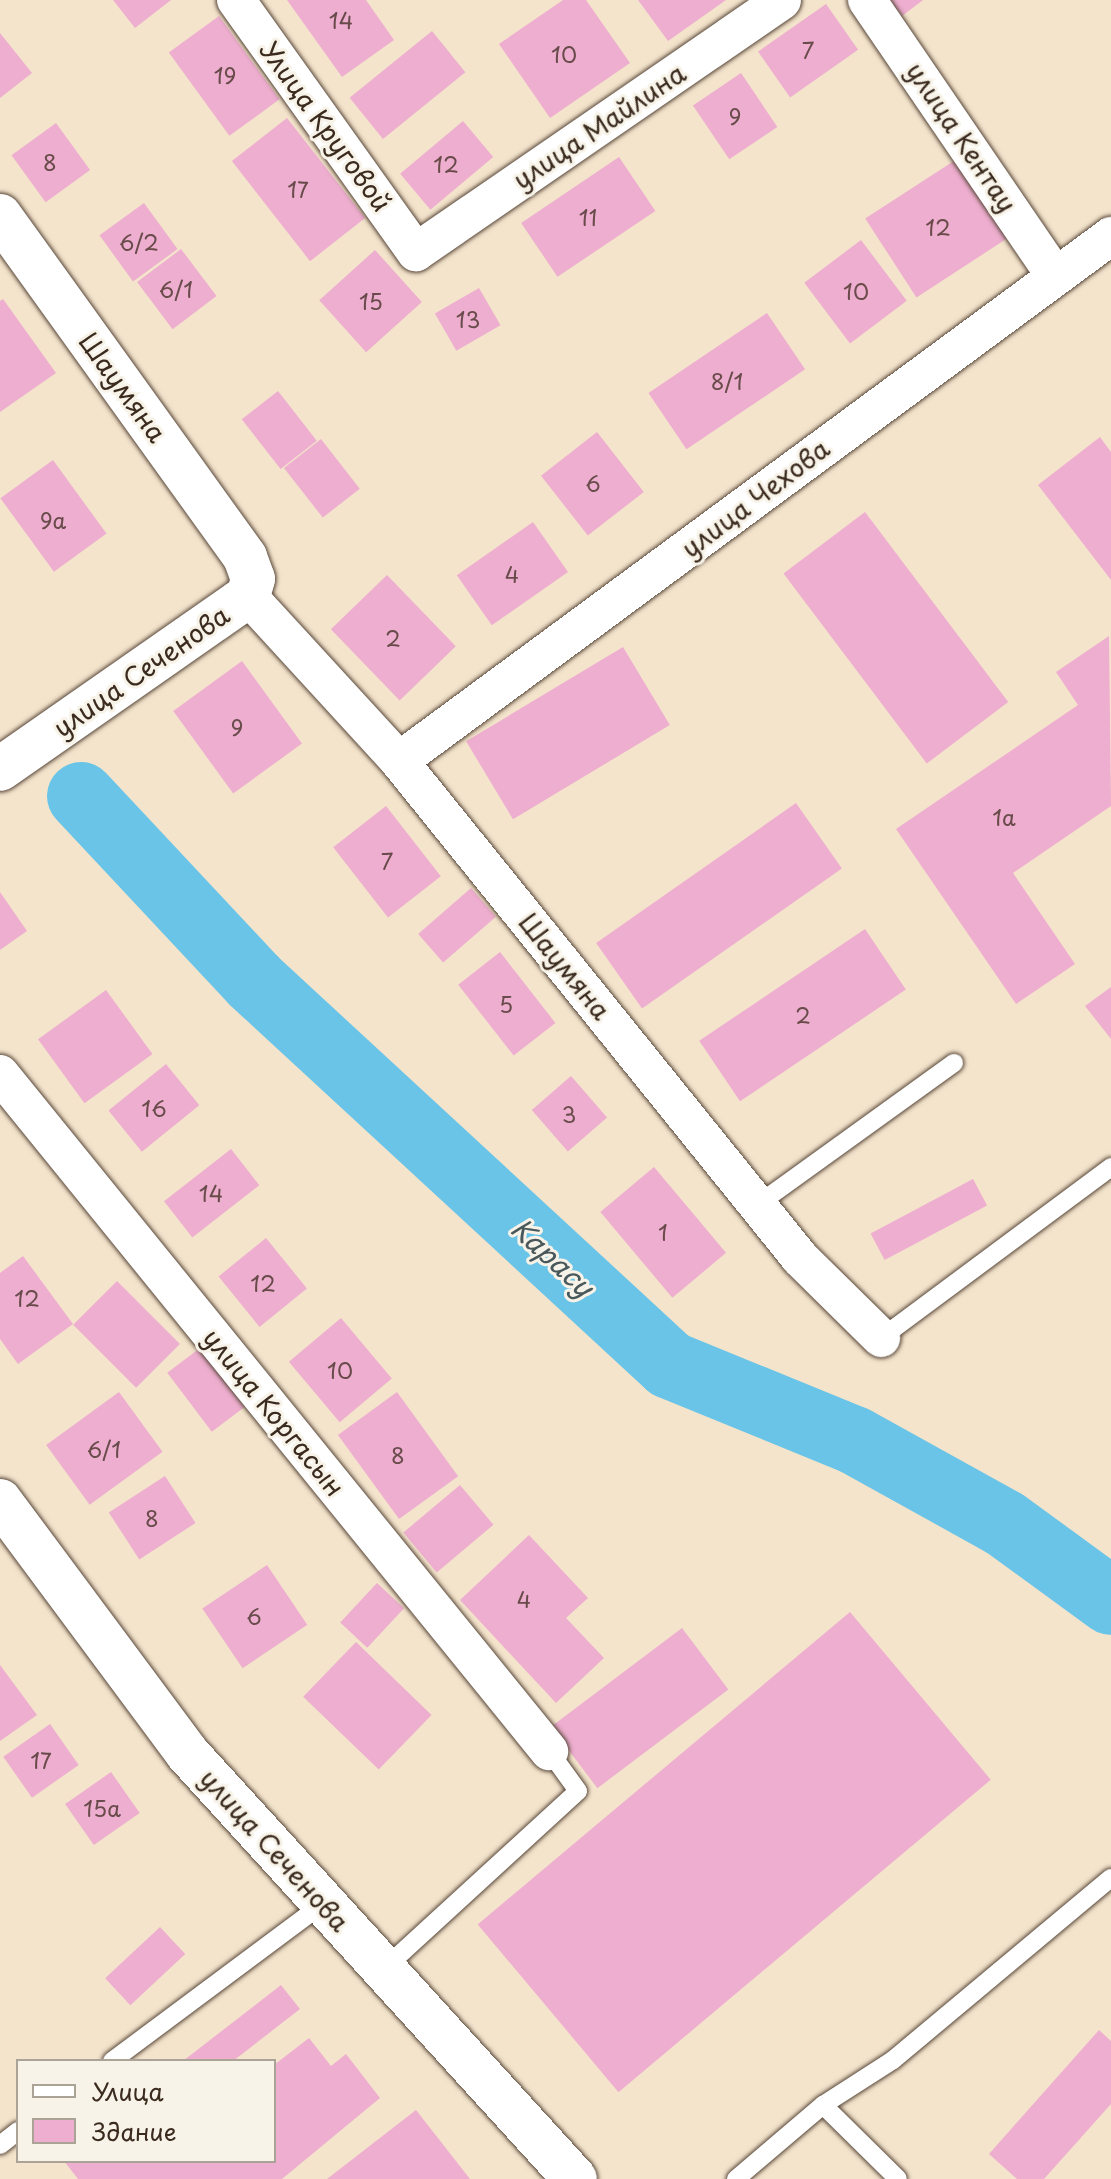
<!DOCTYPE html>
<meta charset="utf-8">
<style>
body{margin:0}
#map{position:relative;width:1111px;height:2179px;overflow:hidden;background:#f4e4cc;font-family:"Playpen Sans",sans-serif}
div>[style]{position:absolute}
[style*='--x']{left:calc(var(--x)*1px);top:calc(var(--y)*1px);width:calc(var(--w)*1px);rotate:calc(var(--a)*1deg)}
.river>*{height:68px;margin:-34px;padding:0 34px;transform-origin:34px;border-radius:34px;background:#6ac4e7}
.building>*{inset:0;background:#eeaecf;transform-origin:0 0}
.roads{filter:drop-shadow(0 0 2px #574638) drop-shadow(0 0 2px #574638)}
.service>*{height:18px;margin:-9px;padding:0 9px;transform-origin:9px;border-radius:9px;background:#fff}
.minor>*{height:38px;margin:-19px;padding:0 19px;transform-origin:19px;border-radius:19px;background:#fff}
.tertiary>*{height:44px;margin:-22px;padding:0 22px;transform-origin:22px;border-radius:22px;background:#fff}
span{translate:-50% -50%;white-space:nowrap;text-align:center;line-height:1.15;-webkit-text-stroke:6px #f7f3e8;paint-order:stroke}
.number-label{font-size:22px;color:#684b4a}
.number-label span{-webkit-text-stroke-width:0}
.street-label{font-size:26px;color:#3b2a1e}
.water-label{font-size:28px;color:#49585a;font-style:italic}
.legend{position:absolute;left:16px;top:2059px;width:260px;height:104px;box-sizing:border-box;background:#f7f3e8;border:2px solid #aca397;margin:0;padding:10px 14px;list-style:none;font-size:24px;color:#3b2a1e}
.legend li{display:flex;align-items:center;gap:16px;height:40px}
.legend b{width:40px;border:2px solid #aca397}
</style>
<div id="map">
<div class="river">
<div style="--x:81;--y:796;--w:253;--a:46.9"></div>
<div style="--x:254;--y:981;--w:566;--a:42.71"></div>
<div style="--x:670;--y:1365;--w:199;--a:22.2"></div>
<div style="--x:854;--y:1440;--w:171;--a:29"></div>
<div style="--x:1004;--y:1523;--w:132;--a:36.1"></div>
</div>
<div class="building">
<div style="clip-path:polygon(113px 0,171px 0,135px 28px)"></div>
<div style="clip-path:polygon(287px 0,366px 0,394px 40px,342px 77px)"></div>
<div style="clip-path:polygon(563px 0,586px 0,630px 63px,550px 118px,499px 44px)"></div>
<div style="clip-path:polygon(638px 0,726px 0,668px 41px)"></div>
<div style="clip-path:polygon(890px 0,923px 0,902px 16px)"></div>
<div style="left:826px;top:4px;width:56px;height:83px;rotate:55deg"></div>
<div style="left:219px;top:16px;width:103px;height:62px;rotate:54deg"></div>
<div style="left:432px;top:31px;width:53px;height:106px;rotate:51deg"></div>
<div style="clip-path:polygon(0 33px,32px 73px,0 98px)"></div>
<div style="left:741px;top:73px;width:65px;height:58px;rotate:56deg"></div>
<div style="left:287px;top:118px;width:127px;height:70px;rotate:52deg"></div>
<div style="left:463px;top:121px;width:47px;height:82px;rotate:50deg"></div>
<div style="left:56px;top:123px;width:58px;height:55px;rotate:54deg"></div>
<div style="left:619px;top:157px;width:65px;height:118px;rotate:56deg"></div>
<div style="left:960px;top:157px;width:94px;height:113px;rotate:57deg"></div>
<div style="left:144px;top:203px;width:57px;height:55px;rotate:54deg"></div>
<div style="left:861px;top:240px;width:76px;height:71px;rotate:53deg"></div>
<div style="left:181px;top:249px;width:59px;height:55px;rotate:53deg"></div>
<div style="left:375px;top:250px;width:70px;height:75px;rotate:48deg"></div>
<div style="left:479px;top:288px;width:43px;height:51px;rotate:60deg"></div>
<div style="clip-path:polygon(3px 299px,56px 373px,0 412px,0 301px)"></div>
<div style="left:767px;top:313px;width:68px;height:143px;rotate:56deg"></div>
<div style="left:278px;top:391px;width:63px;height:46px;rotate:52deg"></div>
<div style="left:597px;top:432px;width:76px;height:71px;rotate:52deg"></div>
<div style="clip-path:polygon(1100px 437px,1111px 452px,1111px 580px,1038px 485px)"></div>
<div style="left:321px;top:439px;width:63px;height:47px;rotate:52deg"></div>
<div style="left:53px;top:460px;width:91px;height:65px;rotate:54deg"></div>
<div style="left:865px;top:512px;width:238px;height:102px;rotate:53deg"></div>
<div style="left:533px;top:522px;width:61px;height:93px;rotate:55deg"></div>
<div style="left:387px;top:575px;width:99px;height:78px;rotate:46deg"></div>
<div style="clip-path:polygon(1109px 636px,1111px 806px,1013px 873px,1075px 964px,1016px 1004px,896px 829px,1078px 705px,1056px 672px)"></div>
<div style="left:623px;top:647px;width:91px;height:183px;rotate:59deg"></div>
<div style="left:242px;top:661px;width:102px;height:85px;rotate:54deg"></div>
<div style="left:796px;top:803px;width:80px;height:244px;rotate:55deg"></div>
<div style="left:386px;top:806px;width:89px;height:67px;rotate:52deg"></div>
<div style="left:471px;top:888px;width:38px;height:70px;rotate:49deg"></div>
<div style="clip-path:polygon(0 892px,27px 931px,0 950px)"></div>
<div style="left:865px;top:929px;width:73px;height:200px;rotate:56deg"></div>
<div style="left:500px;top:952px;width:90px;height:53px;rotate:52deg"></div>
<div style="clip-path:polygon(1111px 987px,1111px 1039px,1085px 1006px)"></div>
<div style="left:106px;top:990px;width:79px;height:84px;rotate:54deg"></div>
<div style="left:166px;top:1064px;width:53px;height:74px;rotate:51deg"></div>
<div style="left:571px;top:1076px;width:55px;height:52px;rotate:49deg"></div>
<div style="left:231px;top:1149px;width:46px;height:85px;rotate:52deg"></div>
<div style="left:654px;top:1167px;width:112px;height:70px;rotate:50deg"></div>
<div style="left:973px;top:1179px;width:30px;height:116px;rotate:62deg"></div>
<div style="left:266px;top:1238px;width:65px;height:61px;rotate:51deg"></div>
<div style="clip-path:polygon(23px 1256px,73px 1324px,18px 1364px,0 1339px,0 1273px)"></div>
<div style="left:117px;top:1281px;width:89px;height:62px;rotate:45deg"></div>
<div style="left:341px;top:1318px;width:79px;height:68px;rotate:50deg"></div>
<div style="left:200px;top:1348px;width:74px;height:41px;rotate:53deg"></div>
<div style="left:119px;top:1392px;width:74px;height:90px;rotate:54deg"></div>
<div style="left:397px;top:1392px;width:104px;height:73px;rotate:54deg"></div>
<div style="left:165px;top:1476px;width:56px;height:67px;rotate:57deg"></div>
<div style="left:460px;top:1485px;width:52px;height:74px;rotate:50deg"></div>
<div style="clip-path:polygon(529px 1535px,588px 1598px,566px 1618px,604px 1658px,556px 1703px,460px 1600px)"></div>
<div style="left:267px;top:1565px;width:72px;height:78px;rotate:56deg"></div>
<div style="left:377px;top:1583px;width:37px;height:54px;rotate:43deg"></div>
<div style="left:850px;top:1612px;width:219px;height:486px;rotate:50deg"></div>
<div style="left:682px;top:1628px;width:77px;height:164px;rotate:53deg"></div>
<div style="left:356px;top:1642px;width:105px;height:76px;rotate:44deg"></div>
<div style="clip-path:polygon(0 1665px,37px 1715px,0 1741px)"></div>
<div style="left:50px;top:1724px;width:50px;height:57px;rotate:55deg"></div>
<div style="left:111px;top:1772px;width:50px;height:56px;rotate:55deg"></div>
<div style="left:160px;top:1927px;width:37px;height:75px;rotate:47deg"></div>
<div style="clip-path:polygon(281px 1985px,300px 2009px,233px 2061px,183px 2061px)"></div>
<div style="clip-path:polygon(1099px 2030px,1111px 2041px,1111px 2104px,1044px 2179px,1017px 2179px,989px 2154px)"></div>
<div style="clip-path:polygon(309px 2038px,331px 2066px,346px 2054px,380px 2098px,282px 2179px,78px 2179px,64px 2161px,274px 2161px,274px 2065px)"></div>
<div style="clip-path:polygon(416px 2110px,470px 2179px,327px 2179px)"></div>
</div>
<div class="roads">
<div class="service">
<div style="--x:757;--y:1205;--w:243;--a:-35.8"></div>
<div style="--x:881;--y:1338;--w:287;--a:-36.6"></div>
<div style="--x:386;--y:1967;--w:260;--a:-42.5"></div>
<div style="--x:578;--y:1791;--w:49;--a:-125.9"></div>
<div style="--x:112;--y:2061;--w:261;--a:-36.7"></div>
<div style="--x:823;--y:2105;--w:105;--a:44.6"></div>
<div style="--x:0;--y:2145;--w:23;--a:-38"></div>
<div style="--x:736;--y:2179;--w:114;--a:-40.4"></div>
<div style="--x:823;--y:2105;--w:83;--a:-32.7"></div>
<div style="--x:893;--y:2060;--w:284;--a:-39.9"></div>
</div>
<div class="minor">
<div style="--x:236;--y:0;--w:310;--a:54.5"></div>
<div style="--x:416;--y:252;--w:444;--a:-34.5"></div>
<div style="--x:867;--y:0;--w:334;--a:55.7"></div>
<div style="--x:248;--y:596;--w:224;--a:47.5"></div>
<div style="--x:399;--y:761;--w:639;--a:51.1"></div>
<div style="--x:800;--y:1258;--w:114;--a:44.6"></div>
<div style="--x:399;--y:761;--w:885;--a:-36.4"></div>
<div style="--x:0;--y:1074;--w:872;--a:50.96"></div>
</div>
<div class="tertiary">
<div style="--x:0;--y:216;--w:420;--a:54.3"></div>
<div style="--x:245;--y:557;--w:23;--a:70"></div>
<div style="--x:253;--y:579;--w:18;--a:106"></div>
<div style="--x:248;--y:596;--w:302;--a:145.1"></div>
<div style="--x:0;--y:1501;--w:314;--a:53.4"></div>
<div style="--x:187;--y:1753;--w:576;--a:47.67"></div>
</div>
</div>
<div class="number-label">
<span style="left:341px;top:20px">14</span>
<span style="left:808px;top:50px">7</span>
<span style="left:564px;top:54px">10</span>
<span style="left:225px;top:75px">19</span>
<span style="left:735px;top:116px">9</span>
<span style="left:50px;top:162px">8</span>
<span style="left:446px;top:164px">12</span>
<span style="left:298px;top:189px">17</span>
<span style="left:588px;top:217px">11</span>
<span style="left:938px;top:227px">12</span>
<span style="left:139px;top:242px">6/2</span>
<span style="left:176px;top:289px">6/1</span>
<span style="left:856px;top:291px">10</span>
<span style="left:371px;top:301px">15</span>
<span style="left:468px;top:319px">13</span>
<span style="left:727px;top:381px">8/1</span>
<span style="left:593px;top:483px">6</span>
<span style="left:53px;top:520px">9а</span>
<span style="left:512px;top:574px">4</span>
<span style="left:393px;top:638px">2</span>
<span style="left:237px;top:727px">9</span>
<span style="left:1004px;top:817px">1а</span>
<span style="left:387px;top:861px">7</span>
<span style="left:506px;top:1004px">5</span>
<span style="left:803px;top:1015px">2</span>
<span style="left:154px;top:1108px">16</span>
<span style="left:569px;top:1114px">3</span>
<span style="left:211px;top:1193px">14</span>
<span style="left:663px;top:1232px">1</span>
<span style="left:263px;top:1283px">12</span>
<span style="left:27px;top:1298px">12</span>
<span style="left:340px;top:1370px">10</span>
<span style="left:104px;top:1449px">6/1</span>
<span style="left:398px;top:1455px">8</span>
<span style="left:152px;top:1518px">8</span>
<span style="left:524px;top:1599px">4</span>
<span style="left:254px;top:1616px">6</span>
<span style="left:41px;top:1760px">17</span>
<span style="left:102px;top:1808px">15а</span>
</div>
<div class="street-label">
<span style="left:326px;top:126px;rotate:54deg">Улица Круговой</span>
<span style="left:599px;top:126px;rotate:-34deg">улица Майлина</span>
<span style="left:962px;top:137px;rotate:56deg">улица Кентау</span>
<span style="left:123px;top:387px;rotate:54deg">Шаумяна</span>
<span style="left:755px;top:498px;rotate:-37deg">улица Чехова</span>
<span style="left:141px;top:671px;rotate:-35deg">улица Сеченова</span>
<span style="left:565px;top:966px;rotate:51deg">Шаумяна</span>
<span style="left:274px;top:1412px;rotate:51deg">улица Коргасын</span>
<span style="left:275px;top:1850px;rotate:48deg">улица Сеченова</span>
</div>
<div class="water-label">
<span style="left:553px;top:1257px;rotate:43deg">Карасу</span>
</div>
<ul class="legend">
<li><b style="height:10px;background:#fff"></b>Улица</li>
<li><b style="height:22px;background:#eeaecf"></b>Здание</li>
</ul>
</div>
